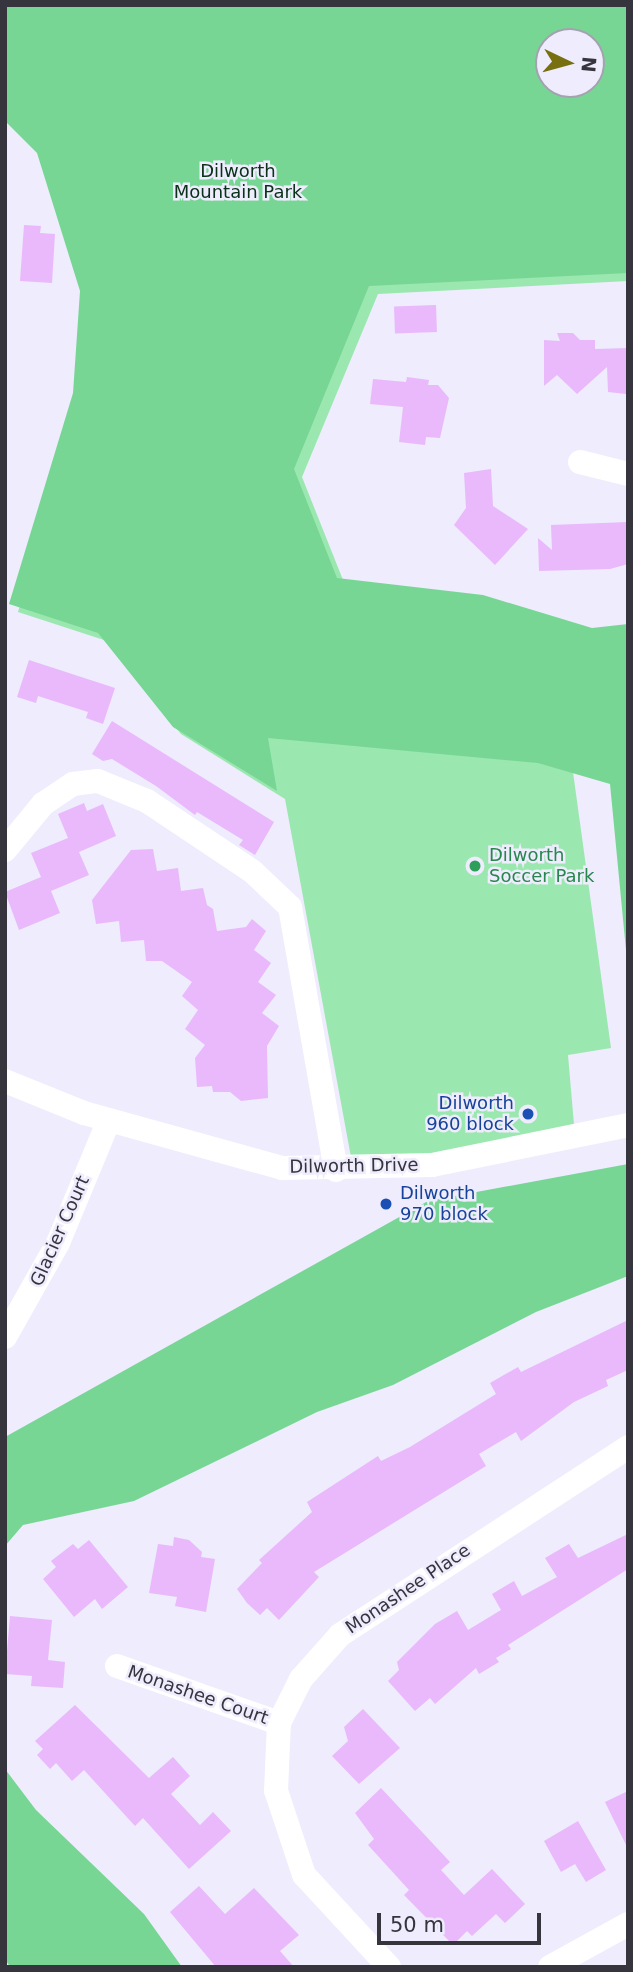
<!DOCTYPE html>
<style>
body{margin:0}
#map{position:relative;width:633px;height:1972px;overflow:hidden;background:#eeecfd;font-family:"DejaVu Sans",sans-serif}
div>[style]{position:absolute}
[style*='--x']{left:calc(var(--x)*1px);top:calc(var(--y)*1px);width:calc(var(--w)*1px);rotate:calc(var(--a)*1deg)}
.green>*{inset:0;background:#9be7b0}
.forest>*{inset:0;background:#78d695}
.building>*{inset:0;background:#e9b9fc;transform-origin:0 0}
.minor>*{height:24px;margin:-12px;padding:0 12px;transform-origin:12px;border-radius:12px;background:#fff}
.dots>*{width:19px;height:19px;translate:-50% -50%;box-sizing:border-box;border:4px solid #eeecfd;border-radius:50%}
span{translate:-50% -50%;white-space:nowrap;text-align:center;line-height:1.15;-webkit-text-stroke:5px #eeecfd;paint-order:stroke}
.park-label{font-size:18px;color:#093219}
.leisure-label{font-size:18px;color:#27864d}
.left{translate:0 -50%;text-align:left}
.transit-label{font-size:18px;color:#164399}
.right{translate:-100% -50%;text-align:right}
.street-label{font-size:18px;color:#36343d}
.frame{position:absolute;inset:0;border:7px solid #36343d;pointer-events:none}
.north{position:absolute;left:535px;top:28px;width:70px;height:70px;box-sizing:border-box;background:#eeecfd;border:2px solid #a4a2b0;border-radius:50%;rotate:95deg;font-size:19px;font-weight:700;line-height:28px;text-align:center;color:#36343d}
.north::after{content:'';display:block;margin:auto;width:24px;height:32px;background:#787010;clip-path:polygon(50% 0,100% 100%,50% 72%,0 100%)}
.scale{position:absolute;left:377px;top:1913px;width:164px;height:32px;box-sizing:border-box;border:4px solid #36343d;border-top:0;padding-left:9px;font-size:21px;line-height:24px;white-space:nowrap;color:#36343d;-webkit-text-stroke:5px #eeecfd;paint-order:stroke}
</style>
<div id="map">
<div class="green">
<div style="clip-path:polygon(evenodd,5px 5px,628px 5px,628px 281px,378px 294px,302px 477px,345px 585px,573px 772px,611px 1048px,568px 1055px,575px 1136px,353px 1168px,285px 799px,181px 734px,107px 641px,18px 612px,81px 401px,88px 298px,5px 5px,549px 42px,591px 42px,591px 84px,549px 84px,549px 42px)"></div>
</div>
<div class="forest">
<div style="clip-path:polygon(evenodd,5px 5px,628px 5px,628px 273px,369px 286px,294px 469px,337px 578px,483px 595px,592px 628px,628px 624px,628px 971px,610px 784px,538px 763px,268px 738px,277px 791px,173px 727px,98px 633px,9px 604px,73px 393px,80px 291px,37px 153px,5px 121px,5px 5px,549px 42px,591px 42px,591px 84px,549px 84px,549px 42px)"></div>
<div style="clip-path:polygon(628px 1164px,628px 1276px,536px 1312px,393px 1385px,317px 1412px,134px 1501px,23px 1525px,5px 1546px,5px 1437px,428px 1201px)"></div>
<div style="clip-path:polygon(5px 1769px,36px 1810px,144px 1914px,182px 1967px,10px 1967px,5px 1959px)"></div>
</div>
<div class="building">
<div style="clip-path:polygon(24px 225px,41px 226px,40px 233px,55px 234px,52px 283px,20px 281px)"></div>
<div style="left:436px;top:305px;width:27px;height:42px;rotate:88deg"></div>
<div style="clip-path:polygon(557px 333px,573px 333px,580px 340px,595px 340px,595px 349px,628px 348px,626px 394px,608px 392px,607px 367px,577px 394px,557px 375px,544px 386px,544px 340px,560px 341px)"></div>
<div style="clip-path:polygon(407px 377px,429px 380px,428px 385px,438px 385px,449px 398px,440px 438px,426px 437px,425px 445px,399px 442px,403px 407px,370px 404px,373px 379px,406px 382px)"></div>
<div style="clip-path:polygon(491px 469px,493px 506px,528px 529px,495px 565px,454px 525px,466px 508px,464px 473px)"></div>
<div style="clip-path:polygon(628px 522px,628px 564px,610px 569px,539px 571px,538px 538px,552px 550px,551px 525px)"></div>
<div style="clip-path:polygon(29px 660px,115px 688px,103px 724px,86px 718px,88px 712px,38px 696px,36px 703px,17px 697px)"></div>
<div style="clip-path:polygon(112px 721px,274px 822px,255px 855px,239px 845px,243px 840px,197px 812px,195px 815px,156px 786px,112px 759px,103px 761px,92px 754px)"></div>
<div style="clip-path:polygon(84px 803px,87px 811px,103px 804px,116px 836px,79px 852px,89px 875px,51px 891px,60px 913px,19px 930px,5px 892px,41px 877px,31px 853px,68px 838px,58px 814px)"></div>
<div style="clip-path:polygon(153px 849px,157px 871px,178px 868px,181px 891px,203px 888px,207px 905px,213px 909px,217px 931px,246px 927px,252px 919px,266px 931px,254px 950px,271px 963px,258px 982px,276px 995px,262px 1013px,279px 1026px,267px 1046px,268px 1098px,241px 1101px,230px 1092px,213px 1092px,212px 1086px,197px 1087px,195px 1058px,205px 1045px,185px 1029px,198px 1010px,182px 996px,192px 982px,162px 961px,146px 961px,144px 940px,121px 942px,119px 921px,96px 924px,92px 900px,131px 850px)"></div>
<div style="clip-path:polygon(628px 1320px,628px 1370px,606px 1380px,608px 1386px,574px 1402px,521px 1441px,516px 1432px,479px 1454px,486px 1466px,314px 1572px,319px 1577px,279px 1620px,267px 1608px,260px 1615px,247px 1603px,237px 1589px,262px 1563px,259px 1560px,312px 1512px,307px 1502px,378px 1456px,381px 1461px,410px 1447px,496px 1394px,490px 1383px,518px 1367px,521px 1372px)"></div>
<div style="clip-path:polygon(628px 1534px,628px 1569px,508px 1645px,511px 1649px,496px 1658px,499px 1662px,479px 1674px,476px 1668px,435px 1704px,430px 1698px,415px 1711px,388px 1681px,399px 1670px,397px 1662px,435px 1624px,457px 1611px,468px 1630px,501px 1610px,492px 1594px,514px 1581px,522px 1596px,557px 1577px,545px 1558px,569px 1544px,578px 1558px)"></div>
<div style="clip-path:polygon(174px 1537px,189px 1540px,202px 1552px,201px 1557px,215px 1559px,206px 1612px,175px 1606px,177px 1597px,149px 1593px,158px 1544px,173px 1546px)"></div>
<div style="clip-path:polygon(89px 1540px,128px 1587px,102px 1609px,95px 1599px,74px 1617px,43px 1579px,56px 1567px,51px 1561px,73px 1544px,78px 1549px)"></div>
<div style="clip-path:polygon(10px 1616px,52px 1620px,48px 1660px,65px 1662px,63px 1688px,31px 1686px,32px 1676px,5px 1674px)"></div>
<div style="clip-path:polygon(75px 1705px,149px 1778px,173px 1757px,190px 1776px,171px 1794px,200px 1825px,213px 1812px,231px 1831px,189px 1869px,143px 1818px,135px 1826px,84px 1770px,72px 1781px,56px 1763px,50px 1769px,37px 1755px,43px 1749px,35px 1741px)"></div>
<div style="clip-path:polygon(363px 1709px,400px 1748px,359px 1784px,332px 1756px,348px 1741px,344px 1727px)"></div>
<div style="clip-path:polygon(381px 1788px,450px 1862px,441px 1870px,464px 1895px,492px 1869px,525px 1904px,505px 1923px,496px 1914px,472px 1936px,467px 1931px,453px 1945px,404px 1895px,409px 1890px,368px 1845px,374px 1839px,355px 1813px)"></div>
<div style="clip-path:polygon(628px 1791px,628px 1849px,605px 1802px)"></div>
<div style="clip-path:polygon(578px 1821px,606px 1870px,586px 1882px,575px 1864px,561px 1872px,544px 1841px)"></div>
<div style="clip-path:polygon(199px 1886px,225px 1914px,254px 1888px,299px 1935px,280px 1951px,294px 1967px,216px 1967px,170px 1912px)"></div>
</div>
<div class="minor">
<div style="--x:580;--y:462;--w:49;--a:14"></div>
<div style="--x:5;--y:850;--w:60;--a:-50.4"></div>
<div style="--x:43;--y:804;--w:36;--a:-34"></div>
<div style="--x:73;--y:784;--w:25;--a:-7"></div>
<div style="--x:98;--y:781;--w:53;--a:22.2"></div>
<div style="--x:147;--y:801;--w:126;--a:33.7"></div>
<div style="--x:252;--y:871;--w:52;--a:43.5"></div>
<div style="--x:290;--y:907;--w:267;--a:80.1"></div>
<div style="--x:5;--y:1081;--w:85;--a:22.1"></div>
<div style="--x:84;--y:1113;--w:205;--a:15.5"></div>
<div style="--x:282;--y:1168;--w:150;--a:-1.1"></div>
<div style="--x:432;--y:1165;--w:200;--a:-11.5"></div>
<div style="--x:5;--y:1337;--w:108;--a:-60.6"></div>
<div style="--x:58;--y:1243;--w:133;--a:-67.5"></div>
<div style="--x:117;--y:1666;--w:172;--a:19.4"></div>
<div style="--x:389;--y:1967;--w:125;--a:-132.7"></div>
<div style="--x:304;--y:1875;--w:89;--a:-108.4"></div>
<div style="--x:276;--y:1791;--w:68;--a:-87.5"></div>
<div style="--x:279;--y:1723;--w:49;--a:-63.4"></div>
<div style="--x:301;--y:1679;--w:59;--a:-48.4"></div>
<div style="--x:340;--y:1635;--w:344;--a:-33.1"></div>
<div style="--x:550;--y:1967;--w:89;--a:-28.9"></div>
</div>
<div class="dots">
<div style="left:475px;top:866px;background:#2e9e5b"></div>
<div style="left:528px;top:1114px;background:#1a4fb4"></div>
<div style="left:386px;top:1204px;background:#1a4fb4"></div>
</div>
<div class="park-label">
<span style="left:238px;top:182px">Dilworth<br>Mountain Park</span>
</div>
<div class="leisure-label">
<span class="left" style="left:489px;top:866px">Dilworth<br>Soccer Park</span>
</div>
<div class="transit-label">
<span class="right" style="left:514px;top:1114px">Dilworth<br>960 block</span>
<span class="left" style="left:400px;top:1204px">Dilworth<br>970 block</span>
</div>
<div class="street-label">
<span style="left:354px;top:1166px;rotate:-1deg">Dilworth Drive</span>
<span style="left:60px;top:1231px;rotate:-66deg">Glacier Court</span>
<span style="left:408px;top:1589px;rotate:-34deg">Monashee Place</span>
<span style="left:198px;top:1695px;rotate:19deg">Monashee Court</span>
</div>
<div class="frame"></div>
<div class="north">N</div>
<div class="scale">50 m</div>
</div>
